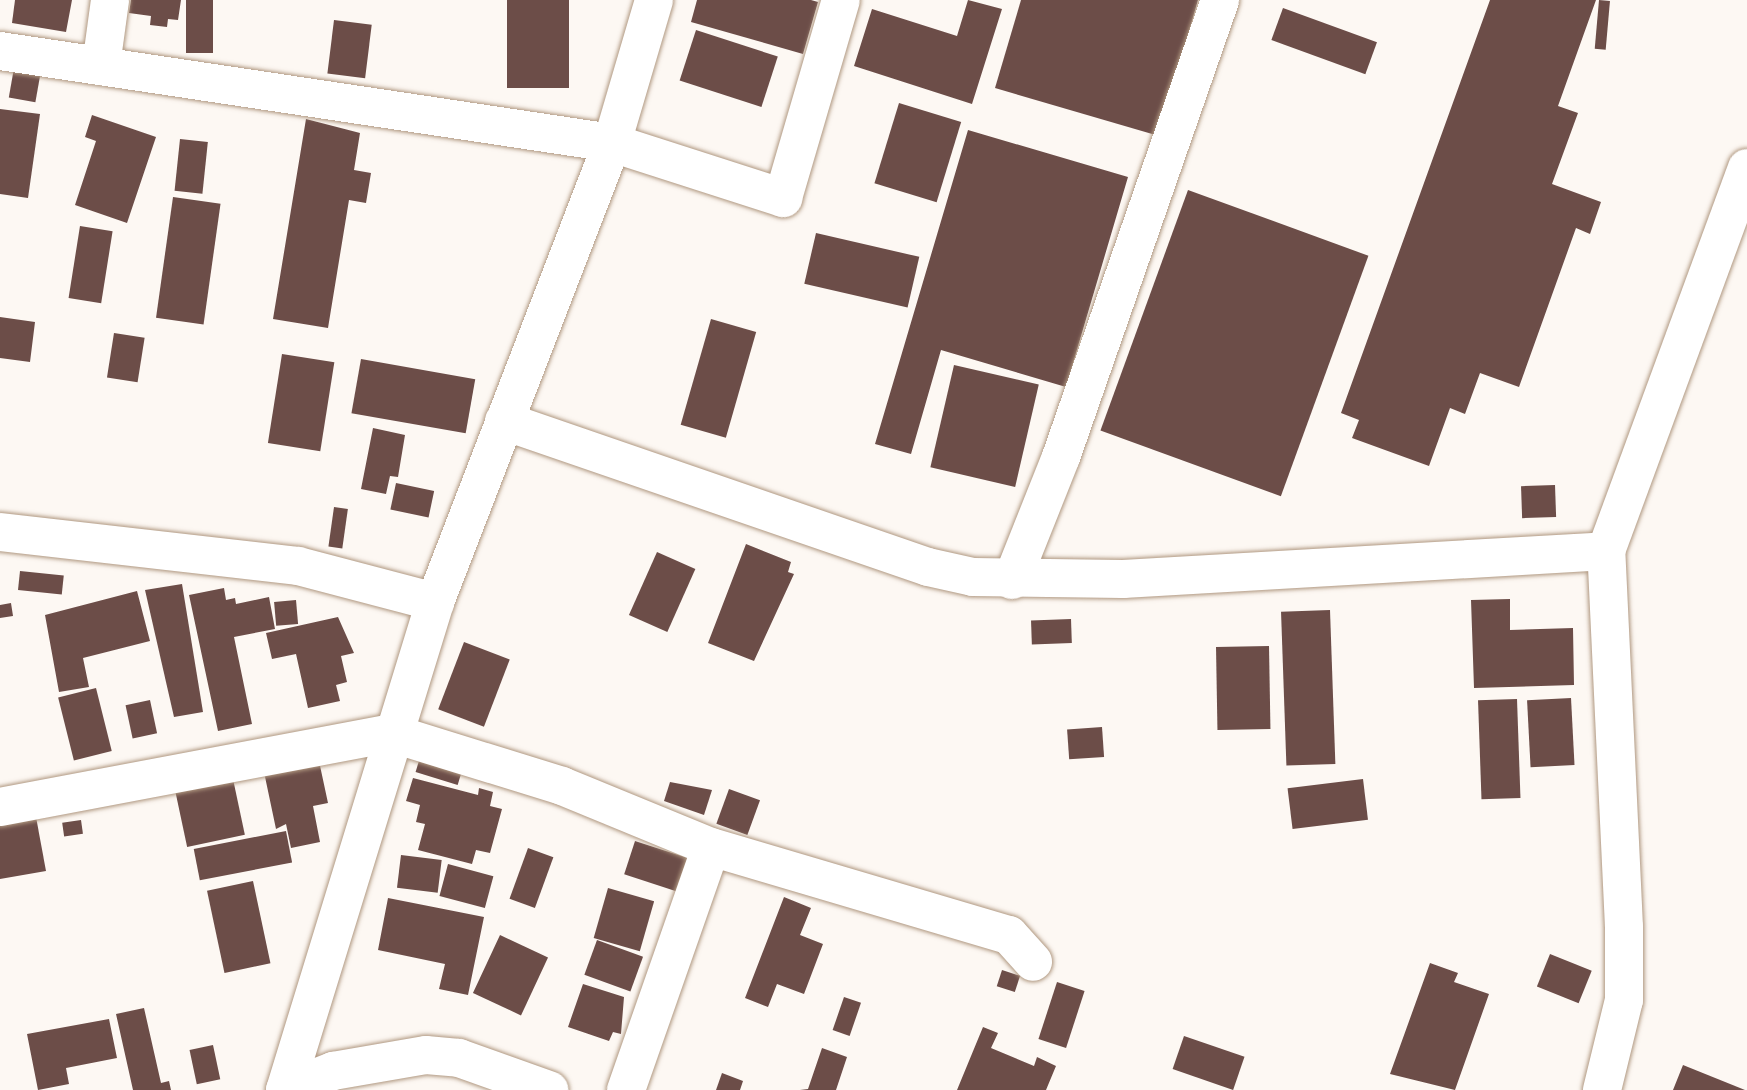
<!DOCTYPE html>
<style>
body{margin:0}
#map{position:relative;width:1747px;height:1090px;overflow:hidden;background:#fdf8f3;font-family:"Open Sans",sans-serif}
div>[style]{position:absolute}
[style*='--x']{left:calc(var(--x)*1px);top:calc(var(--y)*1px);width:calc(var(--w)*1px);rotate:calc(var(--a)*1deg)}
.building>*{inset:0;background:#6c4d48;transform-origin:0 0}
.roads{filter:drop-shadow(0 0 2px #b09881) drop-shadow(0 0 2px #b09881)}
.minor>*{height:38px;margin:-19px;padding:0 19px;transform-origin:19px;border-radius:19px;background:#fff}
span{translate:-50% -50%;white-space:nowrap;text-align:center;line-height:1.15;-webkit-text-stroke:7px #fff;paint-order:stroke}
</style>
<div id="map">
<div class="building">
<div style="clip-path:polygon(15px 0,72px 0,66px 32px,12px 23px)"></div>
<div style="clip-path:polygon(131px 0,181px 0,178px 20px,168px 19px,167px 27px,150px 25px,151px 16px,129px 13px)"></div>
<div style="left:186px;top:0;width:27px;height:53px"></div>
<div style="left:507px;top:0;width:62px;height:88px"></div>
<div style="clip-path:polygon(697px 0,811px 0,818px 2px,803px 54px,691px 22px)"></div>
<div style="clip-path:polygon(968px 0,1002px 9px,972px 104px,854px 66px,872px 9px,957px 36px)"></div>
<div style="clip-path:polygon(1021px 0,1198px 0,1159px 136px,995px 88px)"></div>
<div style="clip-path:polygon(1490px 0,1596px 0,1558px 106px,1578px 113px,1552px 184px,1601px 202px,1590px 234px,1576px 228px,1519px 387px,1480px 373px,1465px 414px,1450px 408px,1429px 466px,1352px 438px,1359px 420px,1341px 413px)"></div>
<div style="left:1599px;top:0;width:11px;height:49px;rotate:5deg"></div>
<div style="left:1283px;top:8px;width:100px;height:34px;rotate:20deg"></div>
<div style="left:334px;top:20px;width:38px;height:54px;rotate:7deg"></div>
<div style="left:696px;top:30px;width:86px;height:53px;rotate:18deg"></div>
<div style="left:14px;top:68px;width:27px;height:30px;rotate:10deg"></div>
<div style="left:899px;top:103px;width:65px;height:84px;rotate:17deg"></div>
<div style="clip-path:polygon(0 109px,40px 114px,28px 198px,0 194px)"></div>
<div style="clip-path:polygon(92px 115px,156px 137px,127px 223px,75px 205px,96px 141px,85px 137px)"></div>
<div style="clip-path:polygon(306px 119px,360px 133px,354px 170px,371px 173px,366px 203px,349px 200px,328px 328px,273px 319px)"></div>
<div style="clip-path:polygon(968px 130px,1128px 177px,1066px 387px,941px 350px,911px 454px,875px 444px)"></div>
<div style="left:180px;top:139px;width:28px;height:52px;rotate:6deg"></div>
<div style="left:1188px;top:190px;width:192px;height:256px;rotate:20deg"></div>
<div style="left:173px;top:197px;width:48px;height:122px;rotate:8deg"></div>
<div style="left:80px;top:226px;width:33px;height:73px;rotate:9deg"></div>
<div style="left:816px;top:233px;width:106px;height:52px;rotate:13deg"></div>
<div style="clip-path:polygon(0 317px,35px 322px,30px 362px,0 358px)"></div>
<div style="left:711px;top:319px;width:47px;height:110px;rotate:16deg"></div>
<div style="left:114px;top:333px;width:31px;height:45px;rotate:9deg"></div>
<div style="left:282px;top:354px;width:53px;height:90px;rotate:9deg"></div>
<div style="left:361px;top:359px;width:116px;height:55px;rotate:10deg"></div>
<div style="left:954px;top:365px;width:87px;height:105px;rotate:13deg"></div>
<div style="clip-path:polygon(373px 428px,405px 435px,398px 477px,390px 476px,386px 494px,361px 489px)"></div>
<div style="left:396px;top:483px;width:39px;height:27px;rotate:12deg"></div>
<div style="left:1555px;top:485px;width:32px;height:34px;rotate:88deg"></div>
<div style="left:334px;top:507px;width:14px;height:40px;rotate:8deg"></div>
<div style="clip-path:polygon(746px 544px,791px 562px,788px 572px,794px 574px,754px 661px,708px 643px)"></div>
<div style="left:657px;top:552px;width:42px;height:69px;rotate:24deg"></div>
<div style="left:20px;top:571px;width:44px;height:19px;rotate:6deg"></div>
<div style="clip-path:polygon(182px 584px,203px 712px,174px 717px,145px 590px)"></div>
<div style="clip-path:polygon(224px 588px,226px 600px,235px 598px,236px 604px,269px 597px,275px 629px,234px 637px,252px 724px,218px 731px,189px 595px)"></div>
<div style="clip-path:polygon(137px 591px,150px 641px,83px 658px,89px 687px,59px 692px,45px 615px)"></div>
<div style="clip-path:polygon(1510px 599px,1510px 630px,1573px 628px,1574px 685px,1474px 688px,1471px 600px)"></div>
<div style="left:296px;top:600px;width:24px;height:22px;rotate:85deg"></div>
<div style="clip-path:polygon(11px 603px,13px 616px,0 618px,0 605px)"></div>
<div style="left:1330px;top:610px;width:154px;height:49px;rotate:88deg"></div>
<div style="clip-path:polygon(338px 617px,354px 653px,341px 656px,347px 682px,336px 685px,340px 701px,308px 708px,296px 654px,272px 659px,266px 633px)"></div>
<div style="left:1071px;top:619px;width:24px;height:40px;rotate:88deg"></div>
<div style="left:464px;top:642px;width:49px;height:72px;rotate:21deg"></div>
<div style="left:1269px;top:646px;width:83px;height:53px;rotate:89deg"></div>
<div style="left:96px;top:688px;width:65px;height:39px;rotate:76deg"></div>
<div style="left:1571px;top:698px;width:67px;height:44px;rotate:87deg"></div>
<div style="left:1517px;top:699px;width:99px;height:39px;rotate:88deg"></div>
<div style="left:150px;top:700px;width:34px;height:25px;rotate:78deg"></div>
<div style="left:1102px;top:727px;width:30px;height:35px;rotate:86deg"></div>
<div style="left:422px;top:751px;width:44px;height:22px;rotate:17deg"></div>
<div style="clip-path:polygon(319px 761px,328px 803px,313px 806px,320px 842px,291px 848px,286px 824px,276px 829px,264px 772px)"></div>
<div style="clip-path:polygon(413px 778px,478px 795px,479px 788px,493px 792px,490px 806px,502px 809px,490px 853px,476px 850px,472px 864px,418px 850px,425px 824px,416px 822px,420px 805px,406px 801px)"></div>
<div style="left:233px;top:779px;width:57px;height:59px;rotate:78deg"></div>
<div style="left:1363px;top:779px;width:41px;height:76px;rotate:83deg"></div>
<div style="clip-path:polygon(670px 782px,712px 790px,704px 815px,664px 801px)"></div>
<div style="left:729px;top:789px;width:33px;height:37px;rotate:20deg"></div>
<div style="clip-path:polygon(36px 817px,46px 871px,0 879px,0 824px)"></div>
<div style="left:81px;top:820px;width:14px;height:19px;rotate:82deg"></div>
<div style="left:286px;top:831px;width:32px;height:94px;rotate:79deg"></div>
<div style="left:635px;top:841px;width:57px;height:35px;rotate:18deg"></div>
<div style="left:528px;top:848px;width:27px;height:54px;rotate:20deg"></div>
<div style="left:401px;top:855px;width:41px;height:33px;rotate:7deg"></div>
<div style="left:448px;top:864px;width:47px;height:33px;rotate:15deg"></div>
<div style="left:253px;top:881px;width:84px;height:47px;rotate:78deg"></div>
<div style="left:608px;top:888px;width:48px;height:52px;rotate:16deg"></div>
<div style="clip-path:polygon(784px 897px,811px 908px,800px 935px,823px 944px,804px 994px,777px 984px,768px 1007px,745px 998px)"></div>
<div style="clip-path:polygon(388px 898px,484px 917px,468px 995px,439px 989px,445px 964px,378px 950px)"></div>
<div style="left:500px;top:935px;width:53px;height:64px;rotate:25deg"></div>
<div style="left:597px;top:940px;width:49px;height:37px;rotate:20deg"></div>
<div style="left:1550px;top:954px;width:45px;height:35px;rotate:22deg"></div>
<div style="clip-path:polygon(1430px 963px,1458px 973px,1454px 982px,1489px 994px,1455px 1090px,1390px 1074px)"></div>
<div style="left:1002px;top:970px;width:19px;height:17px;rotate:18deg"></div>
<div style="left:1057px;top:982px;width:29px;height:60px;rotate:18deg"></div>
<div style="clip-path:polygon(583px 984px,624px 997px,621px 1034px,613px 1032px,609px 1041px,568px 1027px)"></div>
<div style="left:844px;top:997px;width:18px;height:35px;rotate:19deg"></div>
<div style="clip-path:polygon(144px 1008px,161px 1083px,169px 1081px,171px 1090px,133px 1090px,116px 1014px)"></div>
<div style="clip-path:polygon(109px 1019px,117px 1058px,66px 1068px,69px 1084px,38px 1090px,27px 1034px)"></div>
<div style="clip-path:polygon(983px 1027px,998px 1033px,991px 1048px,1034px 1066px,1037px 1057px,1056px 1066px,1046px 1090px,957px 1090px)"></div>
<div style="left:1184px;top:1036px;width:64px;height:35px;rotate:19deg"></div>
<div style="left:213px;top:1045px;width:35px;height:24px;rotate:78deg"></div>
<div style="clip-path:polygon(822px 1048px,847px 1057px,836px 1090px,800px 1090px,808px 1089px)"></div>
<div style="clip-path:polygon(1683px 1065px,1745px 1090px,1673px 1090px)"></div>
<div style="clip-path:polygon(722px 1073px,743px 1081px,740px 1090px,716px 1090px)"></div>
</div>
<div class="roads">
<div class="minor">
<div style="--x:0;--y:51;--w:619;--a:8.55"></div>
<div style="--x:612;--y:143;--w:180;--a:17.8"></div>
<div style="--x:783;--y:198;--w:206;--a:-73.7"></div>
<div style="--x:101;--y:66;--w:67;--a:-82.2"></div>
<div style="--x:504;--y:421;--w:448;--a:19"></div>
<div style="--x:928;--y:567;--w:46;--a:12.5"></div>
<div style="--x:973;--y:577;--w:150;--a:0.8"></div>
<div style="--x:1123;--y:579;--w:484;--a:-3.3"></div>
<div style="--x:0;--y:532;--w:300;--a:6.5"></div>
<div style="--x:298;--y:566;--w:142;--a:14.7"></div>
<div style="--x:1012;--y:580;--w:132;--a:-68.3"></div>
<div style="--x:1061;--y:457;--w:484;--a:-70.8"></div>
<div style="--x:0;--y:807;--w:398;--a:-10.7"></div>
<div style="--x:391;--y:733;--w:179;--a:17.2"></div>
<div style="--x:562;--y:786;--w:161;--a:22.3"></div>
<div style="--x:711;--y:847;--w:311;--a:16.5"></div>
<div style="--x:1009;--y:935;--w:36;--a:48"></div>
<div style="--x:285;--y:1090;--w:511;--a:-72.91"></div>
<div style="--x:435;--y:602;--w:492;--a:-68.9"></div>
<div style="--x:612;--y:143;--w:149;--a:-73.6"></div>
<div style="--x:285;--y:1090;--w:52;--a:-21.6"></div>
<div style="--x:333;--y:1071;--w:94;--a:-9.8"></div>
<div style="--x:426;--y:1055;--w:33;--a:5"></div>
<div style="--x:459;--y:1058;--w:96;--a:19.6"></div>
<div style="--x:626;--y:1090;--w:257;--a:-70.7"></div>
<div style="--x:1602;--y:1090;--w:93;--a:-76.3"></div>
<div style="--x:1624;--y:1000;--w:73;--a:-90"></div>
<div style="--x:1624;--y:927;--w:376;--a:-92.7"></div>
<div style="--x:1606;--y:551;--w:408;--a:-69.8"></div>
</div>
</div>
</div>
